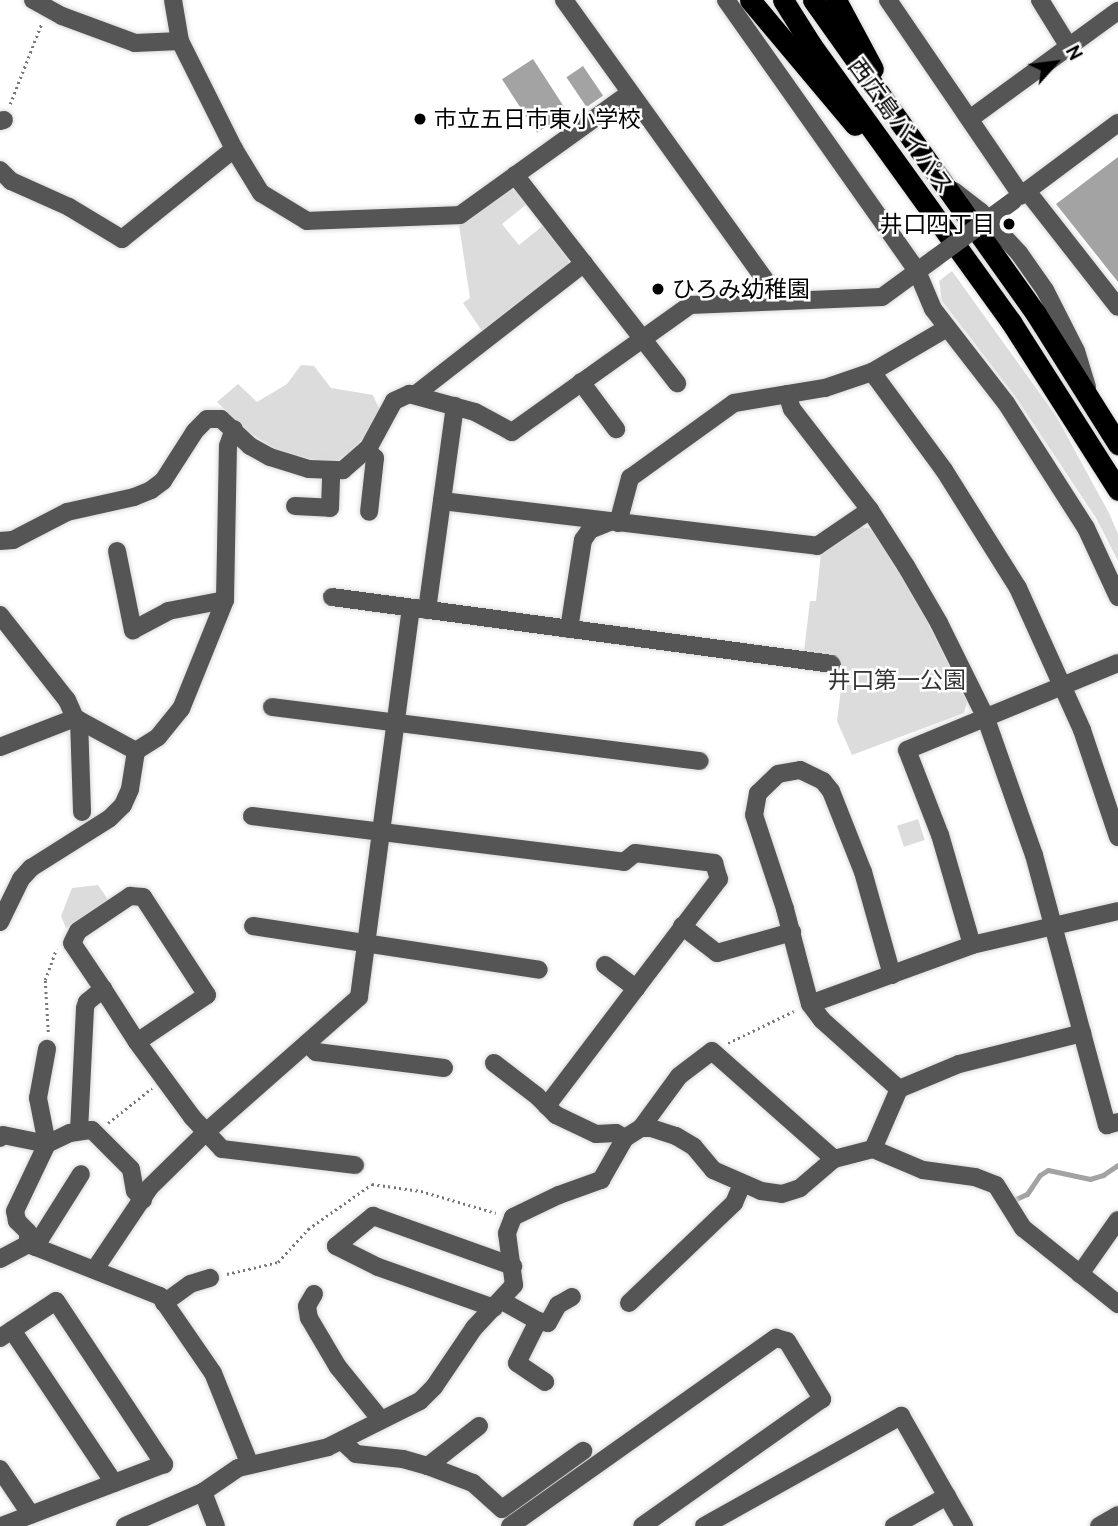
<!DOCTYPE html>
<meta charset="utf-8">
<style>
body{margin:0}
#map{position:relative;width:1118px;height:1526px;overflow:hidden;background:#fff;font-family:Cabin,"Noto Sans JP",sans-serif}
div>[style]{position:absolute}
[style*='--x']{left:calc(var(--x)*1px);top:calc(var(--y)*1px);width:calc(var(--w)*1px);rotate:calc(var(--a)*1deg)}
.green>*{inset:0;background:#dcdcdc;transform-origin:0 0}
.water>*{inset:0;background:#a3a3a3;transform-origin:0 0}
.stream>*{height:5px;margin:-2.5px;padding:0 2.5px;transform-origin:2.5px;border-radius:2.5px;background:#a3a3a3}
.path>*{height:2.5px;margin-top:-1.25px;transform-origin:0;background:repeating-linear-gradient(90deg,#777 0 2px,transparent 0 5.5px)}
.roads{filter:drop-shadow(0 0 2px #dbdbdb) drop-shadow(0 0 2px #dbdbdb)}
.minor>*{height:18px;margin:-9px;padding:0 9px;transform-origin:9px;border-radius:9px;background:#555}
.highway>*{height:21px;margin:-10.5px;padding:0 10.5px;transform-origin:10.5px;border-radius:10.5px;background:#000}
.minor-bridge>*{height:18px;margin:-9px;padding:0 9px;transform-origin:9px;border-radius:9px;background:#555}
.dots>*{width:19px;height:19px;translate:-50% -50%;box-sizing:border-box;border:4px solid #fff;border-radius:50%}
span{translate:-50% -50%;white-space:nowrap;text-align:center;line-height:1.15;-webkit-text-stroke:5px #fff;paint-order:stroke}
.poi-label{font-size:23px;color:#000}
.left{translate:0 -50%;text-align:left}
.right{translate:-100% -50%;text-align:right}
.street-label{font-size:23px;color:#000}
.park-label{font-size:23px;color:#333}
.north{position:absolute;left:1020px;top:28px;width:70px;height:70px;-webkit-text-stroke:5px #fff;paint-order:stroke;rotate:62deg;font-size:19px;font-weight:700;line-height:28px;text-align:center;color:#000}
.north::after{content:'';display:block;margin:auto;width:24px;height:32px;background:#000;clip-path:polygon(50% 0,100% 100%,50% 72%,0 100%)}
</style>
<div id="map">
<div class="green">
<div style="clip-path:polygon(508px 190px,517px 190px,528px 203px,502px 224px,519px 245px,545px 224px,569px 255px,568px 265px,482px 331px,463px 303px,470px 298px,459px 225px)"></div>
<div style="clip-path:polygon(952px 271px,1056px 416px,1109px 513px,1118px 534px,1118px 561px,1096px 518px,1015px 396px,942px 301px,939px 281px)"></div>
<div style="clip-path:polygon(301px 365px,314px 366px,331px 388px,373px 395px,380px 411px,368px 433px,350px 452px,332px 464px,279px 451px,250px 433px,217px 402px,238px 384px,257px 402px,287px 384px)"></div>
<div style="clip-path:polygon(860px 527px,873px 529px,917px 601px,967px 702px,964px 713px,852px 755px,837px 721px,843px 673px,837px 671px,839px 657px,804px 651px,810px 601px,816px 601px,821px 553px)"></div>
<div style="left:918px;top:819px;width:22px;height:22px;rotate:72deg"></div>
<div style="clip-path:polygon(98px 885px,109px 901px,66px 928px,61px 916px,72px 888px)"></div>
</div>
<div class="water">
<div style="left:533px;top:59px;width:64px;height:37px;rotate:57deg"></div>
<div style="left:583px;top:66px;width:36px;height:20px;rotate:56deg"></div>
<div style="clip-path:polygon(1118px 157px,1118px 282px,1056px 204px)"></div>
</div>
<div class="stream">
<div style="--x:1014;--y:1200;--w:14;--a:-25"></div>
<div style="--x:1027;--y:1194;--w:23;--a:-56"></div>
<div style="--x:1040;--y:1175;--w:9;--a:-32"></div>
<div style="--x:1048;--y:1170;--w:43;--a:12.1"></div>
<div style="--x:1090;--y:1179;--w:14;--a:-17"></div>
<div style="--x:1103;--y:1175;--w:18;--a:-34"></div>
</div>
<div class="path">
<div style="--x:10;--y:104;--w:85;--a:-68.6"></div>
<div style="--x:48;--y:1032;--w:52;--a:-93.3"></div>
<div style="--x:45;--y:980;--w:33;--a:-70"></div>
<div style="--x:728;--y:1043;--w:73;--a:-25.9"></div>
<div style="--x:108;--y:1123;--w:56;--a:-38.5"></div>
<div style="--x:227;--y:1274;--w:52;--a:-13.2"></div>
<div style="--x:278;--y:1262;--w:45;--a:-47.7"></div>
<div style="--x:308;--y:1229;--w:78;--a:-35.1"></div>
<div style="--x:372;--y:1184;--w:49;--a:8.1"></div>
<div style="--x:421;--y:1191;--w:78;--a:16.3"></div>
</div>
<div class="roads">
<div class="minor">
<div style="--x:33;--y:0;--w:33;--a:29"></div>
<div style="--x:62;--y:16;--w:78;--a:20.3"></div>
<div style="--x:135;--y:43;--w:45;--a:-2.5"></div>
<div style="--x:173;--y:0;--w:42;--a:80.3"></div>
<div style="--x:180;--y:41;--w:121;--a:63.4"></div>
<div style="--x:234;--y:149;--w:52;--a:58.5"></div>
<div style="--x:261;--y:193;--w:54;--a:31.3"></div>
<div style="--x:307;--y:221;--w:153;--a:-2.2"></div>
<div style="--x:460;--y:215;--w:209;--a:-35.7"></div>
<div style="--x:564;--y:0;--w:370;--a:54.3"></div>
<div style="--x:726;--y:0;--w:332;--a:54.8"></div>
<div style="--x:917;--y:271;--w:41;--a:67.2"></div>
<div style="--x:933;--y:309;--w:119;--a:52.2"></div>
<div style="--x:1006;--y:403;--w:148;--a:57.4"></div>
<div style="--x:1086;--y:528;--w:76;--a:65.1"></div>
<div style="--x:888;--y:0;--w:236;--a:55.7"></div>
<div style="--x:1040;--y:0;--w:55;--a:58.3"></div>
<div style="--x:971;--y:118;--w:182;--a:-36.1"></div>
<div style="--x:0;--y:121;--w:4;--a:-14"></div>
<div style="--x:0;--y:170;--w:16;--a:45"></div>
<div style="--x:11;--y:181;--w:64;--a:24.1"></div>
<div style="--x:69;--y:207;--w:62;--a:31.1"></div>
<div style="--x:122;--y:239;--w:144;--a:-38.8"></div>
<div style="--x:515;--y:175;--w:264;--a:52.1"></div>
<div style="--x:954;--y:191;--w:34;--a:38"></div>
<div style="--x:981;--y:212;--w:56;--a:47.2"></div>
<div style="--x:1019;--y:253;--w:45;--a:54.9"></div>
<div style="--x:1045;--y:290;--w:68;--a:63.1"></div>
<div style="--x:1076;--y:351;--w:38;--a:73"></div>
<div style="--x:1027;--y:191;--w:147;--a:51.9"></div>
<div style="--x:1020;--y:196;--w:122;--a:-36.7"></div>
<div style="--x:872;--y:372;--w:122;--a:53.7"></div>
<div style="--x:944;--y:470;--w:139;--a:57.9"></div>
<div style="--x:1018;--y:588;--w:156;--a:65.7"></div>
<div style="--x:1082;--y:730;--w:113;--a:71.4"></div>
<div style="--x:581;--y:382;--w:59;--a:53.3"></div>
<div style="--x:416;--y:394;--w:213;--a:-37.9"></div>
<div style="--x:787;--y:394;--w:16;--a:72"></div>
<div style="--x:792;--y:409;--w:128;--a:52.3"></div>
<div style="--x:870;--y:510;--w:67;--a:57.3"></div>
<div style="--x:906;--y:566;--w:66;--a:59.9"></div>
<div style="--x:939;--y:623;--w:104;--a:63.7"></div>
<div style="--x:985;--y:716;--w:147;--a:70.6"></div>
<div style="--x:1034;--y:855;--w:280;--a:74.9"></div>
<div style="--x:1107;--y:1125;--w:11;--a:-15"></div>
<div style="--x:366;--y:450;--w:12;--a:42"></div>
<div style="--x:375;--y:458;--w:54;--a:96.3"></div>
<div style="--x:442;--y:501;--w:378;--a:6.8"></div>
<div style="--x:817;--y:546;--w:64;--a:-34.2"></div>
<div style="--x:295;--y:506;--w:35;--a:3"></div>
<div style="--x:330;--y:508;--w:37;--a:-88"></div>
<div style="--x:618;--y:523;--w:47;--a:-75.1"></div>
<div style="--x:630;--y:478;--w:128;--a:-35.8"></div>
<div style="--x:734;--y:403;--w:92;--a:-9.4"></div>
<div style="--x:825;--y:388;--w:50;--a:-18.8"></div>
<div style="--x:872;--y:372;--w:87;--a:-30.4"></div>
<div style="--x:0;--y:541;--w:13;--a:-4"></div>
<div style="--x:13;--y:540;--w:61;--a:-27.4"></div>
<div style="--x:67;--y:512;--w:69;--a:-12.6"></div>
<div style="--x:134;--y:497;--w:18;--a:-22"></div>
<div style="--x:151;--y:490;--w:15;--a:-37"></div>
<div style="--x:163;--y:481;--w:59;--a:-57.4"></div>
<div style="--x:195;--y:431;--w:17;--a:-45"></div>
<div style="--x:207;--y:419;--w:14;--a:0"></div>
<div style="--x:221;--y:419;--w:40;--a:43"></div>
<div style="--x:250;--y:446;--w:23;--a:29"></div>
<div style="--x:270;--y:457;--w:41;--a:17.1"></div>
<div style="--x:309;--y:469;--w:34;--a:2"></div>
<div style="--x:343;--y:470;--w:35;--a:-41"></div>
<div style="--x:369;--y:447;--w:52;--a:-61.5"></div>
<div style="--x:394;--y:401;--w:17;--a:-25"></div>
<div style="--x:409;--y:394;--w:68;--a:15.3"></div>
<div style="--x:475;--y:412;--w:42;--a:28.4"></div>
<div style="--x:512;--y:432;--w:219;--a:-35.5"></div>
<div style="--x:690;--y:305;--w:192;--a:-2.4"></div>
<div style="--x:882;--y:297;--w:64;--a:-36.2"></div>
<div style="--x:117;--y:551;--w:81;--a:78.6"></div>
<div style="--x:133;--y:630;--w:40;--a:-28"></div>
<div style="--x:168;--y:611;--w:58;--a:-10.9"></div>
<div style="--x:332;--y:597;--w:504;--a:7.63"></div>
<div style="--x:427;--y:610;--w:206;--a:-82.2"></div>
<div style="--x:0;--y:615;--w:108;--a:51.8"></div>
<div style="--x:67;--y:700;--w:20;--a:66"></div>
<div style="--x:75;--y:718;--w:69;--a:28.4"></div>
<div style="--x:136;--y:751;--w:26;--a:-32"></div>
<div style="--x:158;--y:737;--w:36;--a:-51"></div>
<div style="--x:181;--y:709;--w:118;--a:-68"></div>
<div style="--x:225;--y:600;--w:154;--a:-88.9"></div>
<div style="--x:228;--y:446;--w:18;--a:-71"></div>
<div style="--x:569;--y:629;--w:90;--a:-81.1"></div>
<div style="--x:583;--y:540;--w:12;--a:-55"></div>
<div style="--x:590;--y:530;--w:22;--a:-22"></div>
<div style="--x:272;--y:707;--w:431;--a:7.2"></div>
<div style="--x:79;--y:720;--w:92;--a:88.1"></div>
<div style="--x:0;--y:747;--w:80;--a:-21.1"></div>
<div style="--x:252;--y:816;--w:375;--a:7"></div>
<div style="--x:624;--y:862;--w:14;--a:-39"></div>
<div style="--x:635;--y:853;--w:80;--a:7.2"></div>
<div style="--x:714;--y:863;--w:17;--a:73"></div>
<div style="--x:719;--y:879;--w:285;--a:127.2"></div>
<div style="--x:0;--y:922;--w:48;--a:-64"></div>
<div style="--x:21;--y:879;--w:15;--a:-48"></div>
<div style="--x:31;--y:868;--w:93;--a:-32.3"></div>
<div style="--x:110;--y:818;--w:18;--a:-45"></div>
<div style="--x:123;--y:805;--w:17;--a:-66"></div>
<div style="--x:130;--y:789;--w:38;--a:-81"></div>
<div style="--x:253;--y:926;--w:289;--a:8.7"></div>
<div style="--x:682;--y:926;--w:44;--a:37.6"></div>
<div style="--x:717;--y:953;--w:78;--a:-15.6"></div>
<div style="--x:972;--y:945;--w:115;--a:-106.2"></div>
<div style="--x:940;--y:835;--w:91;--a:-111.2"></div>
<div style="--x:907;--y:750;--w:228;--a:-22.4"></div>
<div style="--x:605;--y:965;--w:39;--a:37"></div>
<div style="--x:892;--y:975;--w:107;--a:-105.7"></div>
<div style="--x:863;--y:872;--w:87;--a:-111.6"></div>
<div style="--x:831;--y:791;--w:13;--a:-129"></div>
<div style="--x:823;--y:781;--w:25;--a:-154"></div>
<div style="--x:800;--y:770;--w:22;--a:170"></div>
<div style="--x:778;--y:774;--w:28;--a:136"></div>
<div style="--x:758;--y:793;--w:22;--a:100"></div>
<div style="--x:754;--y:815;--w:99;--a:71.7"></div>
<div style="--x:785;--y:909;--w:98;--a:75.3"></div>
<div style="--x:810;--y:1004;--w:20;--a:53"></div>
<div style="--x:822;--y:1020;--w:103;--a:41.9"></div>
<div style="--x:810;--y:1004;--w:172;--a:-20"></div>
<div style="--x:972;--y:945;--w:150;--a:-13.1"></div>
<div style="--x:137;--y:1042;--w:93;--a:53.7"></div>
<div style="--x:192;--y:1117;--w:44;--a:46.8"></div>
<div style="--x:222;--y:1149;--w:134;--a:6.9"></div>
<div style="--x:307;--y:1043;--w:13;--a:45"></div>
<div style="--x:316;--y:1052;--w:129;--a:7.1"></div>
<div style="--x:494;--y:1063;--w:54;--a:37.5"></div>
<div style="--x:537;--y:1096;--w:27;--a:45"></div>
<div style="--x:556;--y:1115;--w:44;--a:25.4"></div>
<div style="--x:596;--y:1134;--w:20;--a:-3"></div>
<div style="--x:616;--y:1133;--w:10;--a:29"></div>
<div style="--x:641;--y:1128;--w:64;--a:-53.8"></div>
<div style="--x:679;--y:1076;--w:41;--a:-37.1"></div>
<div style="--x:712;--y:1051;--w:163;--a:41.5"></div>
<div style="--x:79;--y:1131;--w:123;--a:-87.2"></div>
<div style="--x:85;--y:1008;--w:6;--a:-72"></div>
<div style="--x:87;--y:1002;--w:21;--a:-39"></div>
<div style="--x:103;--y:989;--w:55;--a:-124"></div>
<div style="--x:72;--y:943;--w:13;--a:-63"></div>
<div style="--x:78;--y:931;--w:63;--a:-33.9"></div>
<div style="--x:130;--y:896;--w:13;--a:4"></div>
<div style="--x:143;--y:897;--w:117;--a:56.9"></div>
<div style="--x:207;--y:995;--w:84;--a:146.1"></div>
<div style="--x:137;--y:1042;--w:63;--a:-122.7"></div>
<div style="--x:0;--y:1138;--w:4;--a:-45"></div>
<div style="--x:3;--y:1135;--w:45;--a:11.6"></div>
<div style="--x:47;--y:1144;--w:25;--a:-26"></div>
<div style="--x:70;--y:1133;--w:22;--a:-8"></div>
<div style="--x:92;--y:1130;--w:55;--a:45"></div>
<div style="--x:131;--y:1169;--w:22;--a:80"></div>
<div style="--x:135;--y:1191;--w:12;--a:48"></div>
<div style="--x:873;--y:1149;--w:65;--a:-66.6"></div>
<div style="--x:899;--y:1089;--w:65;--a:-22.6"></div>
<div style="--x:959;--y:1064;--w:127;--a:-14.1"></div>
<div style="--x:28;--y:1244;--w:12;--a:-90"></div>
<div style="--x:28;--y:1232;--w:16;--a:-135"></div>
<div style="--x:17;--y:1221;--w:10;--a:-101"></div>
<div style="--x:15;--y:1211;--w:74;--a:-64.5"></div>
<div style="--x:47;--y:1144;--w:47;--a:-101.1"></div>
<div style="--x:38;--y:1098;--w:50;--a:-79.6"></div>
<div style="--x:35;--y:1247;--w:86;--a:-57.8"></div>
<div style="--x:0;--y:1259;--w:32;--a:-28"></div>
<div style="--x:28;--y:1244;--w:142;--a:21.5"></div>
<div style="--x:160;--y:1296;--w:93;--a:55.5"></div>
<div style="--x:213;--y:1373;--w:99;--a:68.1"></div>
<div style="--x:95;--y:1269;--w:99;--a:-56.1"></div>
<div style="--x:150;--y:1187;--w:78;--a:-44.5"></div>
<div style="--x:206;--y:1132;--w:204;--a:-41.4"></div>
<div style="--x:359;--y:997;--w:392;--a:-82.4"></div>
<div style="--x:1080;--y:1274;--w:66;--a:-54.9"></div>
<div style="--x:314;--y:1294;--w:14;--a:120"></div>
<div style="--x:307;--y:1306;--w:12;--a:81"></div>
<div style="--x:309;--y:1318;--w:57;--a:59.4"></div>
<div style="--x:338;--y:1367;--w:68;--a:50.9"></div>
<div style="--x:502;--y:1301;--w:41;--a:29.1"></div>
<div style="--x:538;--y:1321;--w:47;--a:116.6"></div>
<div style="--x:517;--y:1363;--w:34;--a:34"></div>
<div style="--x:164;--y:1303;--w:32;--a:-36"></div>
<div style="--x:190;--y:1284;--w:21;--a:-17"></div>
<div style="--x:629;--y:1303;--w:145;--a:-43.6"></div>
<div style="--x:734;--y:1203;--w:21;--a:-67"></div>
<div style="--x:494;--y:1308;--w:123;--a:-160.5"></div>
<div style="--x:378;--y:1267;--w:47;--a:-153.4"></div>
<div style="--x:336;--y:1246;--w:48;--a:-39"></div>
<div style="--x:373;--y:1216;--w:149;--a:19.7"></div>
<div style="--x:538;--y:1321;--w:10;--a:11"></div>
<div style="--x:548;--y:1323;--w:21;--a:-61"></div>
<div style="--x:558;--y:1305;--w:16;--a:-30"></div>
<div style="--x:12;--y:1330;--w:184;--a:56.3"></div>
<div style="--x:0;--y:1338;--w:67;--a:-33.5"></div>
<div style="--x:56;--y:1301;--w:196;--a:56.5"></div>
<div style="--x:164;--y:1464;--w:173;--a:159.1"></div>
<div style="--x:479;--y:1426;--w:65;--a:141.9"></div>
<div style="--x:428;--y:1466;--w:48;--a:20.7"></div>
<div style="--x:473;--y:1483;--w:39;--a:42"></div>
<div style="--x:502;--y:1509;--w:100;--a:-35.6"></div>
<div style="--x:342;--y:1441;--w:19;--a:43"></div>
<div style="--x:356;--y:1454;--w:47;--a:6.1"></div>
<div style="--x:403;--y:1459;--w:26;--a:16"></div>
<div style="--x:0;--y:1469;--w:55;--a:56"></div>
<div style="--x:203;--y:1492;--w:36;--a:69"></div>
<div style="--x:125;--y:1526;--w:85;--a:-23.6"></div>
<div style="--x:203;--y:1492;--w:42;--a:-34.4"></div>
<div style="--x:238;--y:1468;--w:92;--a:-13.1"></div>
<div style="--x:328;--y:1447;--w:103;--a:-26.6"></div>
<div style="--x:420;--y:1401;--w:20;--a:-45"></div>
<div style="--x:434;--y:1387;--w:71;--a:-55.9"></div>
<div style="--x:474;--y:1328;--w:59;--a:-47.1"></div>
<div style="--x:514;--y:1285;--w:52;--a:-97.7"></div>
<div style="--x:507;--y:1233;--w:17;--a:-69"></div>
<div style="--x:513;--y:1217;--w:51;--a:-25.6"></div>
<div style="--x:559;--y:1195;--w:45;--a:-19.7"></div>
<div style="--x:601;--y:1180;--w:48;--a:-60.3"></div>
<div style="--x:625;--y:1138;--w:19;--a:-32"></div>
<div style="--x:641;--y:1128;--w:10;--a:0"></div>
<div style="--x:651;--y:1128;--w:26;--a:18"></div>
<div style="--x:676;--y:1136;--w:21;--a:31"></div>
<div style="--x:694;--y:1147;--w:30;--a:50"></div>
<div style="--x:713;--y:1170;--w:52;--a:23.6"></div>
<div style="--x:761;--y:1191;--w:21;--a:8"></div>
<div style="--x:782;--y:1194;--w:19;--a:-18"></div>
<div style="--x:800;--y:1188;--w:45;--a:-40.5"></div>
<div style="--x:834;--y:1159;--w:40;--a:-14.4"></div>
<div style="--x:873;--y:1149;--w:54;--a:22.8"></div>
<div style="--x:923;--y:1170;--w:52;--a:7.7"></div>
<div style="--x:975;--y:1177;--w:22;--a:21"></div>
<div style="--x:996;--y:1185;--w:51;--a:57.9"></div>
<div style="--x:1023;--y:1228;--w:122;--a:38.7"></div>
<div style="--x:510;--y:1526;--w:326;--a:-35.3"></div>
<div style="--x:776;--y:1338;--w:11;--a:15"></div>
<div style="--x:787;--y:1341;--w:68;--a:58.9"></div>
<div style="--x:822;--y:1399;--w:220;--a:144.8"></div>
<div style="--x:704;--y:1526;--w:226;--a:-29.2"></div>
<div style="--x:901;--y:1416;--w:127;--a:60.2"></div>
<div style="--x:894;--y:1526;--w:61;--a:-29.5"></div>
<div style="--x:1099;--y:1526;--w:22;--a:-30"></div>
</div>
<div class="highway">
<div style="--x:750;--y:0;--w:163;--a:50"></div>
<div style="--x:783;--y:0;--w:54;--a:57.8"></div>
<div style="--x:812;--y:46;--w:340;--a:54.2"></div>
<div style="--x:1011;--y:322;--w:199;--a:57.5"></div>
<div style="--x:813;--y:0;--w:385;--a:54.6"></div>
<div style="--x:1036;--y:314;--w:154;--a:57.8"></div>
<div style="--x:836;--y:0;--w:78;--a:61.8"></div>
</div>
</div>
<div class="minor-bridge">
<div style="--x:934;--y:259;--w:98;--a:-36.3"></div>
</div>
<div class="dots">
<div style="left:420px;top:119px;background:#000"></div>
<div style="left:1009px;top:224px;background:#000"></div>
<div style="left:658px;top:289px;background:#000"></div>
</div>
<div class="poi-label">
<span class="left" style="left:434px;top:119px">市立五日市東小学校</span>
<span class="right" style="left:995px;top:224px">井口四丁目</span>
<span class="left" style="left:672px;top:289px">ひろみ幼稚園</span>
</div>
<div class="street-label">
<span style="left:901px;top:126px;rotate:54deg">西広島バイパス</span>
</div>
<div class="park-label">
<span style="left:897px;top:680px">井口第一公園</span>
</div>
<div class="north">N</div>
</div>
